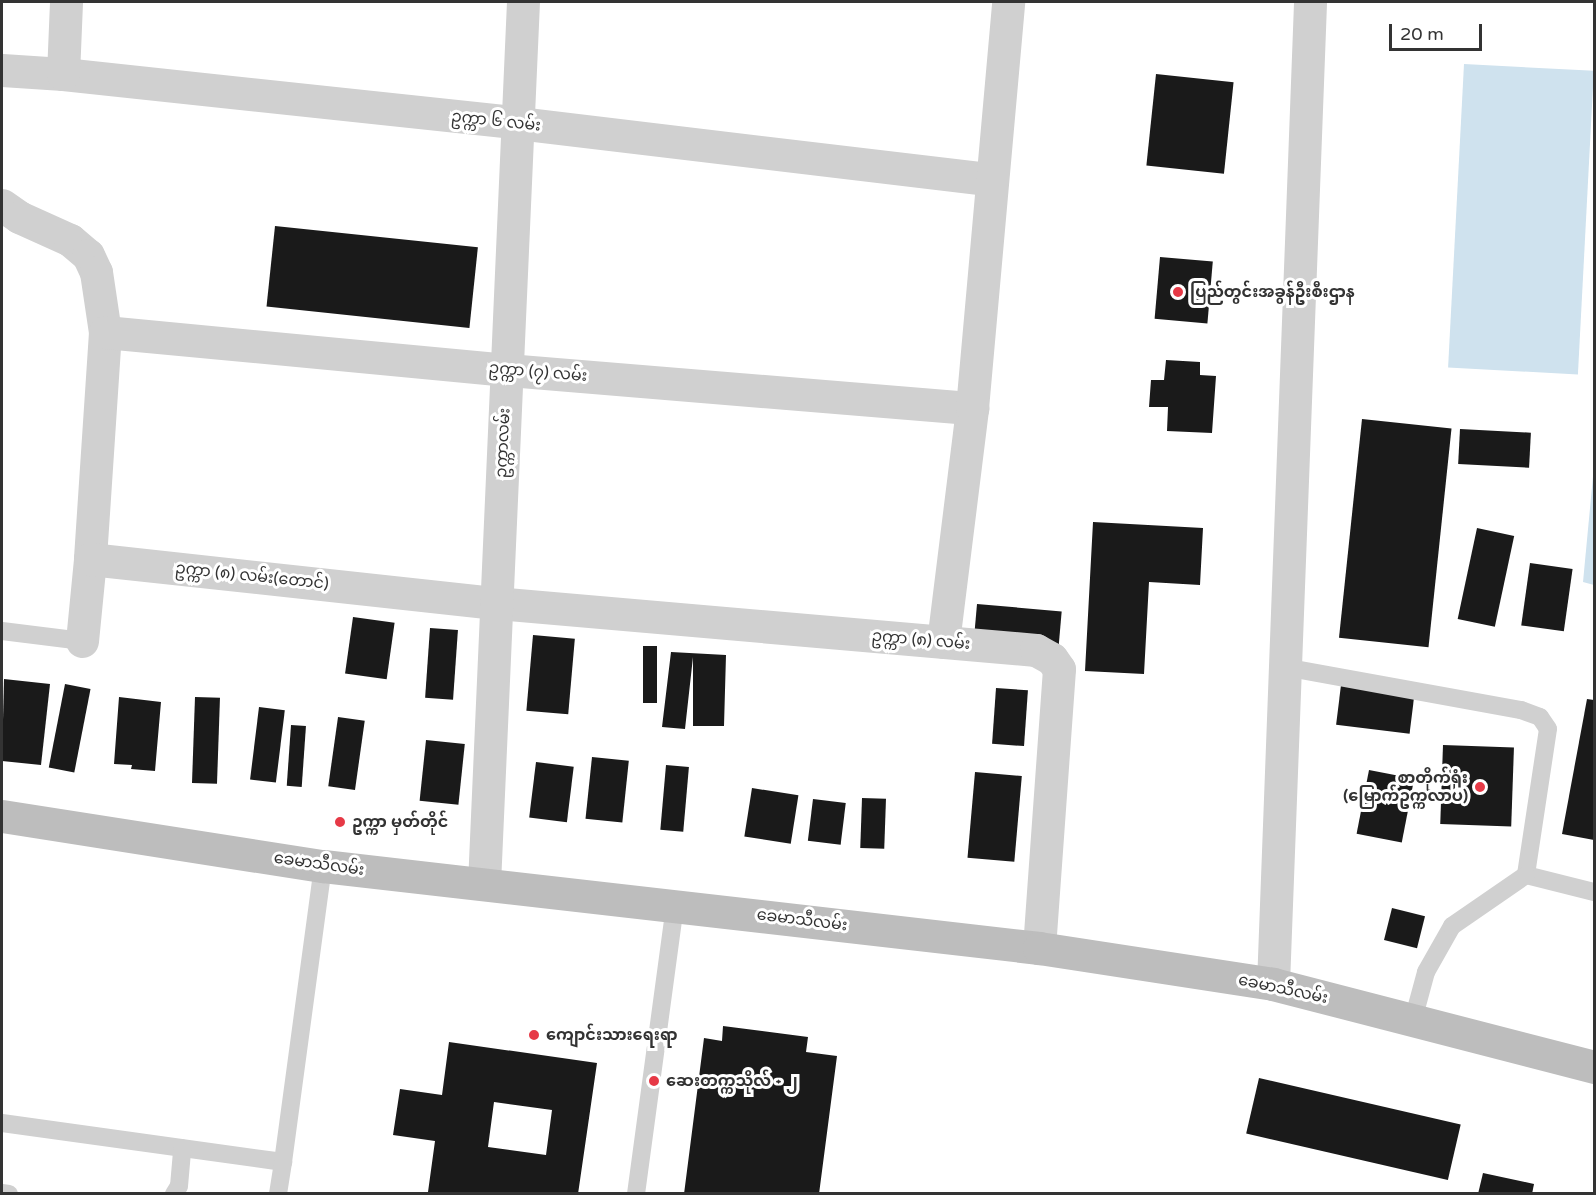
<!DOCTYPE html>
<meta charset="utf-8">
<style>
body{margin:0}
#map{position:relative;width:1596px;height:1195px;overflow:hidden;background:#fff;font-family:"Varela Round","Noto Sans Myanmar",sans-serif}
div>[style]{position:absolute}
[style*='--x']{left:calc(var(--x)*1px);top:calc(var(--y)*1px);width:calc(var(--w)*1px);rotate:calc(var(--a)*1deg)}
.water>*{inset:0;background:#cfe2ee;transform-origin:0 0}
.building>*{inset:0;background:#1a1a1a;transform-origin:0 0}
.service>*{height:18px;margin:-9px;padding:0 9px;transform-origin:9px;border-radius:9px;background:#d0d0d0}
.minor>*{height:33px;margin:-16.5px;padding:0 16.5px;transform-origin:16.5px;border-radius:16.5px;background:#d0d0d0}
.secondary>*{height:33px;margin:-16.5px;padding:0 16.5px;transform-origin:16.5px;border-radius:16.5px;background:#bdbdbd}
.dots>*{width:16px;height:16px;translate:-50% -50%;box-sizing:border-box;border:3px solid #fff;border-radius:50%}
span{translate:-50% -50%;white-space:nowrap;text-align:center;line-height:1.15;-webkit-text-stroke:6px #fff;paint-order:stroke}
.street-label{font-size:16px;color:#333}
.poi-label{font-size:16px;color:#333;font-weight:700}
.left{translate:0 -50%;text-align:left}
.right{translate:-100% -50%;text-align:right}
.frame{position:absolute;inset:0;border:3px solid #333;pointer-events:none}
.scale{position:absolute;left:1389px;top:24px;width:93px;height:27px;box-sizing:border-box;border:3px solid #333;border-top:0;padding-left:8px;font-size:18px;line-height:21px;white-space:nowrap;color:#333;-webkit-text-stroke:4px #fff;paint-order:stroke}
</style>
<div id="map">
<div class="water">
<div style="left:1464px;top:64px;width:130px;height:304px;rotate:3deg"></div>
<div style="clip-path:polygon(1594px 466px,1594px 585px,1583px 582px)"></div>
</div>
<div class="building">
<div style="left:1156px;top:74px;width:78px;height:92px;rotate:6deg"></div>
<div style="left:275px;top:226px;width:204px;height:81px;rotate:6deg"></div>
<div style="left:1160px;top:257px;width:53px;height:62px;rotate:5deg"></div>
<div style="clip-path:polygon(1166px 360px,1200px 362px,1200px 375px,1216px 376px,1212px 433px,1167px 431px,1168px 407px,1149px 407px,1151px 380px,1164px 380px)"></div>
<div style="left:1362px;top:419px;width:90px;height:220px;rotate:6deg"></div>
<div style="left:1460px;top:429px;width:71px;height:35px;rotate:3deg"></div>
<div style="clip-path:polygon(1093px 522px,1203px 528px,1200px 585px,1149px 582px,1144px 674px,1085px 671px)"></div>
<div style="left:1477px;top:528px;width:38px;height:93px;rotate:12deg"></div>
<div style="left:1530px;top:563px;width:43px;height:63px;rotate:8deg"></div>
<div style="left:977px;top:604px;width:85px;height:36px;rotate:5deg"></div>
<div style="left:353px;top:617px;width:42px;height:57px;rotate:8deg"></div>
<div style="left:430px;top:628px;width:28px;height:70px;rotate:4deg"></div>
<div style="left:533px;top:635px;width:42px;height:76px;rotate:5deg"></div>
<div style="left:643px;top:646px;width:14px;height:57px"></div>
<div style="clip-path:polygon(671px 652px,726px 655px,724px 726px,693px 726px,693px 657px,685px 729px,662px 727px)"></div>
<div style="clip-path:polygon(4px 679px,50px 684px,41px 765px,2px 761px)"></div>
<div style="left:65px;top:684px;width:26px;height:85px;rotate:11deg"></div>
<div style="left:1341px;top:685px;width:74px;height:40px;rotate:7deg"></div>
<div style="left:996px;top:688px;width:32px;height:56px;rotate:4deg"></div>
<div style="clip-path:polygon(119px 697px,161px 702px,155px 771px,131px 769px,132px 765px,114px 764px)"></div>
<div style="left:195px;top:697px;width:25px;height:86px;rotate:2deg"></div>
<div style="clip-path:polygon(1587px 699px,1594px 700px,1594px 840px,1562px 834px)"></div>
<div style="left:259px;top:707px;width:26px;height:73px;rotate:7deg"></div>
<div style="left:338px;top:717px;width:27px;height:70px;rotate:8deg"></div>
<div style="left:291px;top:725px;width:15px;height:61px;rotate:4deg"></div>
<div style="left:426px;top:740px;width:39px;height:61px;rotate:6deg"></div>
<div style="left:1443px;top:745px;width:71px;height:79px;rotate:2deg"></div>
<div style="left:592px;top:757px;width:37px;height:62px;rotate:6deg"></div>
<div style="left:536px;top:762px;width:38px;height:56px;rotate:7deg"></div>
<div style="left:666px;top:765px;width:23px;height:65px;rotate:5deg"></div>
<div style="left:1369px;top:770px;width:46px;height:65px;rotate:11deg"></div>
<div style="left:975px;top:772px;width:47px;height:86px;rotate:5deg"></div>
<div style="left:752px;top:788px;width:47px;height:49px;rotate:9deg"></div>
<div style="left:862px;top:798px;width:24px;height:50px;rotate:2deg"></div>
<div style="left:813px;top:799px;width:33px;height:42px;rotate:7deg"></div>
<div style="left:1392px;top:908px;width:34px;height:33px;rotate:14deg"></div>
<div style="clip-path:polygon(723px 1026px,808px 1037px,806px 1052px,837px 1056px,819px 1194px,684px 1194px,704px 1038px,722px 1041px)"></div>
<div style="clip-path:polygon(evenodd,449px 1042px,597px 1063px,578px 1194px,428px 1192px,435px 1141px,393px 1135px,400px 1089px,442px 1095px,449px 1042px,494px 1102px,552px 1110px,546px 1155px,488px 1147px,494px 1102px)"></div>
<div style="left:1259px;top:1078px;width:207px;height:57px;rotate:13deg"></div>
<div style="clip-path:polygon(1483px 1173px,1534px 1184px,1532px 1194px,1478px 1194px)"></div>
</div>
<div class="service">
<div style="--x:2;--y:631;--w:81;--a:7.1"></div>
<div style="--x:1284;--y:667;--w:241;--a:10.3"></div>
<div style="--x:1521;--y:710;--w:20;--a:20"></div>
<div style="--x:1540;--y:717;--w:14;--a:56"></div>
<div style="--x:1548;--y:729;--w:148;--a:98.6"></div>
<div style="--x:1526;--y:875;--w:70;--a:14"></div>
<div style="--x:1413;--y:1020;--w:50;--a:-74.8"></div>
<div style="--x:1426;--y:972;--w:53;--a:-60.5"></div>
<div style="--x:1452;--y:926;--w:90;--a:-34.6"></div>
<div style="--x:2;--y:1123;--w:284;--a:7.9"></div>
<div style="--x:283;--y:1162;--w:299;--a:-82.3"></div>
<div style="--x:2;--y:1193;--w:7;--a:8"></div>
<div style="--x:174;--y:1194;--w:9;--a:-58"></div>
<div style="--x:179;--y:1186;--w:38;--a:-85"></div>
<div style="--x:278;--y:1194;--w:32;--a:-81"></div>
<div style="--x:636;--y:1194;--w:292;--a:-82.3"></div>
</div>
<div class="minor">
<div style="--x:2;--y:70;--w:61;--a:3.8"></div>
<div style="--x:63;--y:74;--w:458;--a:6.1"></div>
<div style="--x:518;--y:123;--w:475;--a:6.8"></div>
<div style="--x:63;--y:74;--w:72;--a:-87.6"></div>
<div style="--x:2;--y:205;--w:21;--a:35"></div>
<div style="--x:19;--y:217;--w:56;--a:24.3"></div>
<div style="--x:70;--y:240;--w:23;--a:40"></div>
<div style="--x:88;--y:255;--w:19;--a:65"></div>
<div style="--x:96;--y:272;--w:61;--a:81.5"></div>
<div style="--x:105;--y:332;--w:227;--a:93.8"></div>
<div style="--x:105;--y:332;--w:404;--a:5.4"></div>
<div style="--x:507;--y:370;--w:467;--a:4.7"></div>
<div style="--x:82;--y:641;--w:82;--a:-84.4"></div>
<div style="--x:90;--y:559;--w:408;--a:6.2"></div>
<div style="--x:496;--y:603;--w:542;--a:4.97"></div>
<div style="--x:1036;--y:650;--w:18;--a:29"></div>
<div style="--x:1052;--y:659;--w:12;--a:55"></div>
<div style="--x:1059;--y:669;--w:280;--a:94.1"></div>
<div style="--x:943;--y:642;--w:236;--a:-82.9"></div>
<div style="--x:972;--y:408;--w:408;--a:-84.9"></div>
<div style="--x:484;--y:884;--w:883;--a:-87.47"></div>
<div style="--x:1273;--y:984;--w:983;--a:-87.84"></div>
</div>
<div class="secondary">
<div style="--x:2;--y:816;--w:325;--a:8.9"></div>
<div style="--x:323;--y:866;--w:721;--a:6.53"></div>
<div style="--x:1039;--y:948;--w:237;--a:8.7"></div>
<div style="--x:1273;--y:984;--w:332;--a:14.5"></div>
</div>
<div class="dots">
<div style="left:1178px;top:292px;background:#e63946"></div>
<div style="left:1480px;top:787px;background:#e63946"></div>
<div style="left:340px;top:822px;background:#e63946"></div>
<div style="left:534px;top:1035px;background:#e63946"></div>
<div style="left:654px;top:1081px;background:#e63946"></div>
</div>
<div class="street-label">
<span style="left:496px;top:121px;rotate:6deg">ဥက္ကာ ၆ လမ်း</span>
<span style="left:538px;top:372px;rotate:5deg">ဥက္ကာ (၇) လမ်း</span>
<span style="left:503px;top:443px;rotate:-87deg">ဥက္ကာလမ်း</span>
<span style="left:252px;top:576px;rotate:6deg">ဥက္ကာ (၈) လမ်း(တောင်)</span>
<span style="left:921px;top:640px;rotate:5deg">ဥက္ကာ (၈) လမ်း</span>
<span style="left:319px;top:864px;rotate:8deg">ခေမာသီလမ်း</span>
<span style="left:802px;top:920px;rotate:7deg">ခေမာသီလမ်း</span>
<span style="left:1283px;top:989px;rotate:12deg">ခေမာသီလမ်း</span>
</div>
<div class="poi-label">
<span class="left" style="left:1190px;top:292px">ပြည်တွင်းအခွန်ဦးစီးဌာန</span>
<span class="right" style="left:1468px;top:787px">စာတိုက်ရုံး<br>(မြောက်ဥက္ကလာပ)</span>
<span class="left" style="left:352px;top:822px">ဥက္ကာ မှတ်တိုင်</span>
<span class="left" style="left:546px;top:1035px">ကျောင်းသားရေးရာ</span>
<span class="left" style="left:666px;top:1081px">ဆေးတက္ကသိုလ် - ၂</span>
</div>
<div class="frame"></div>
<div class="scale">20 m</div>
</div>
